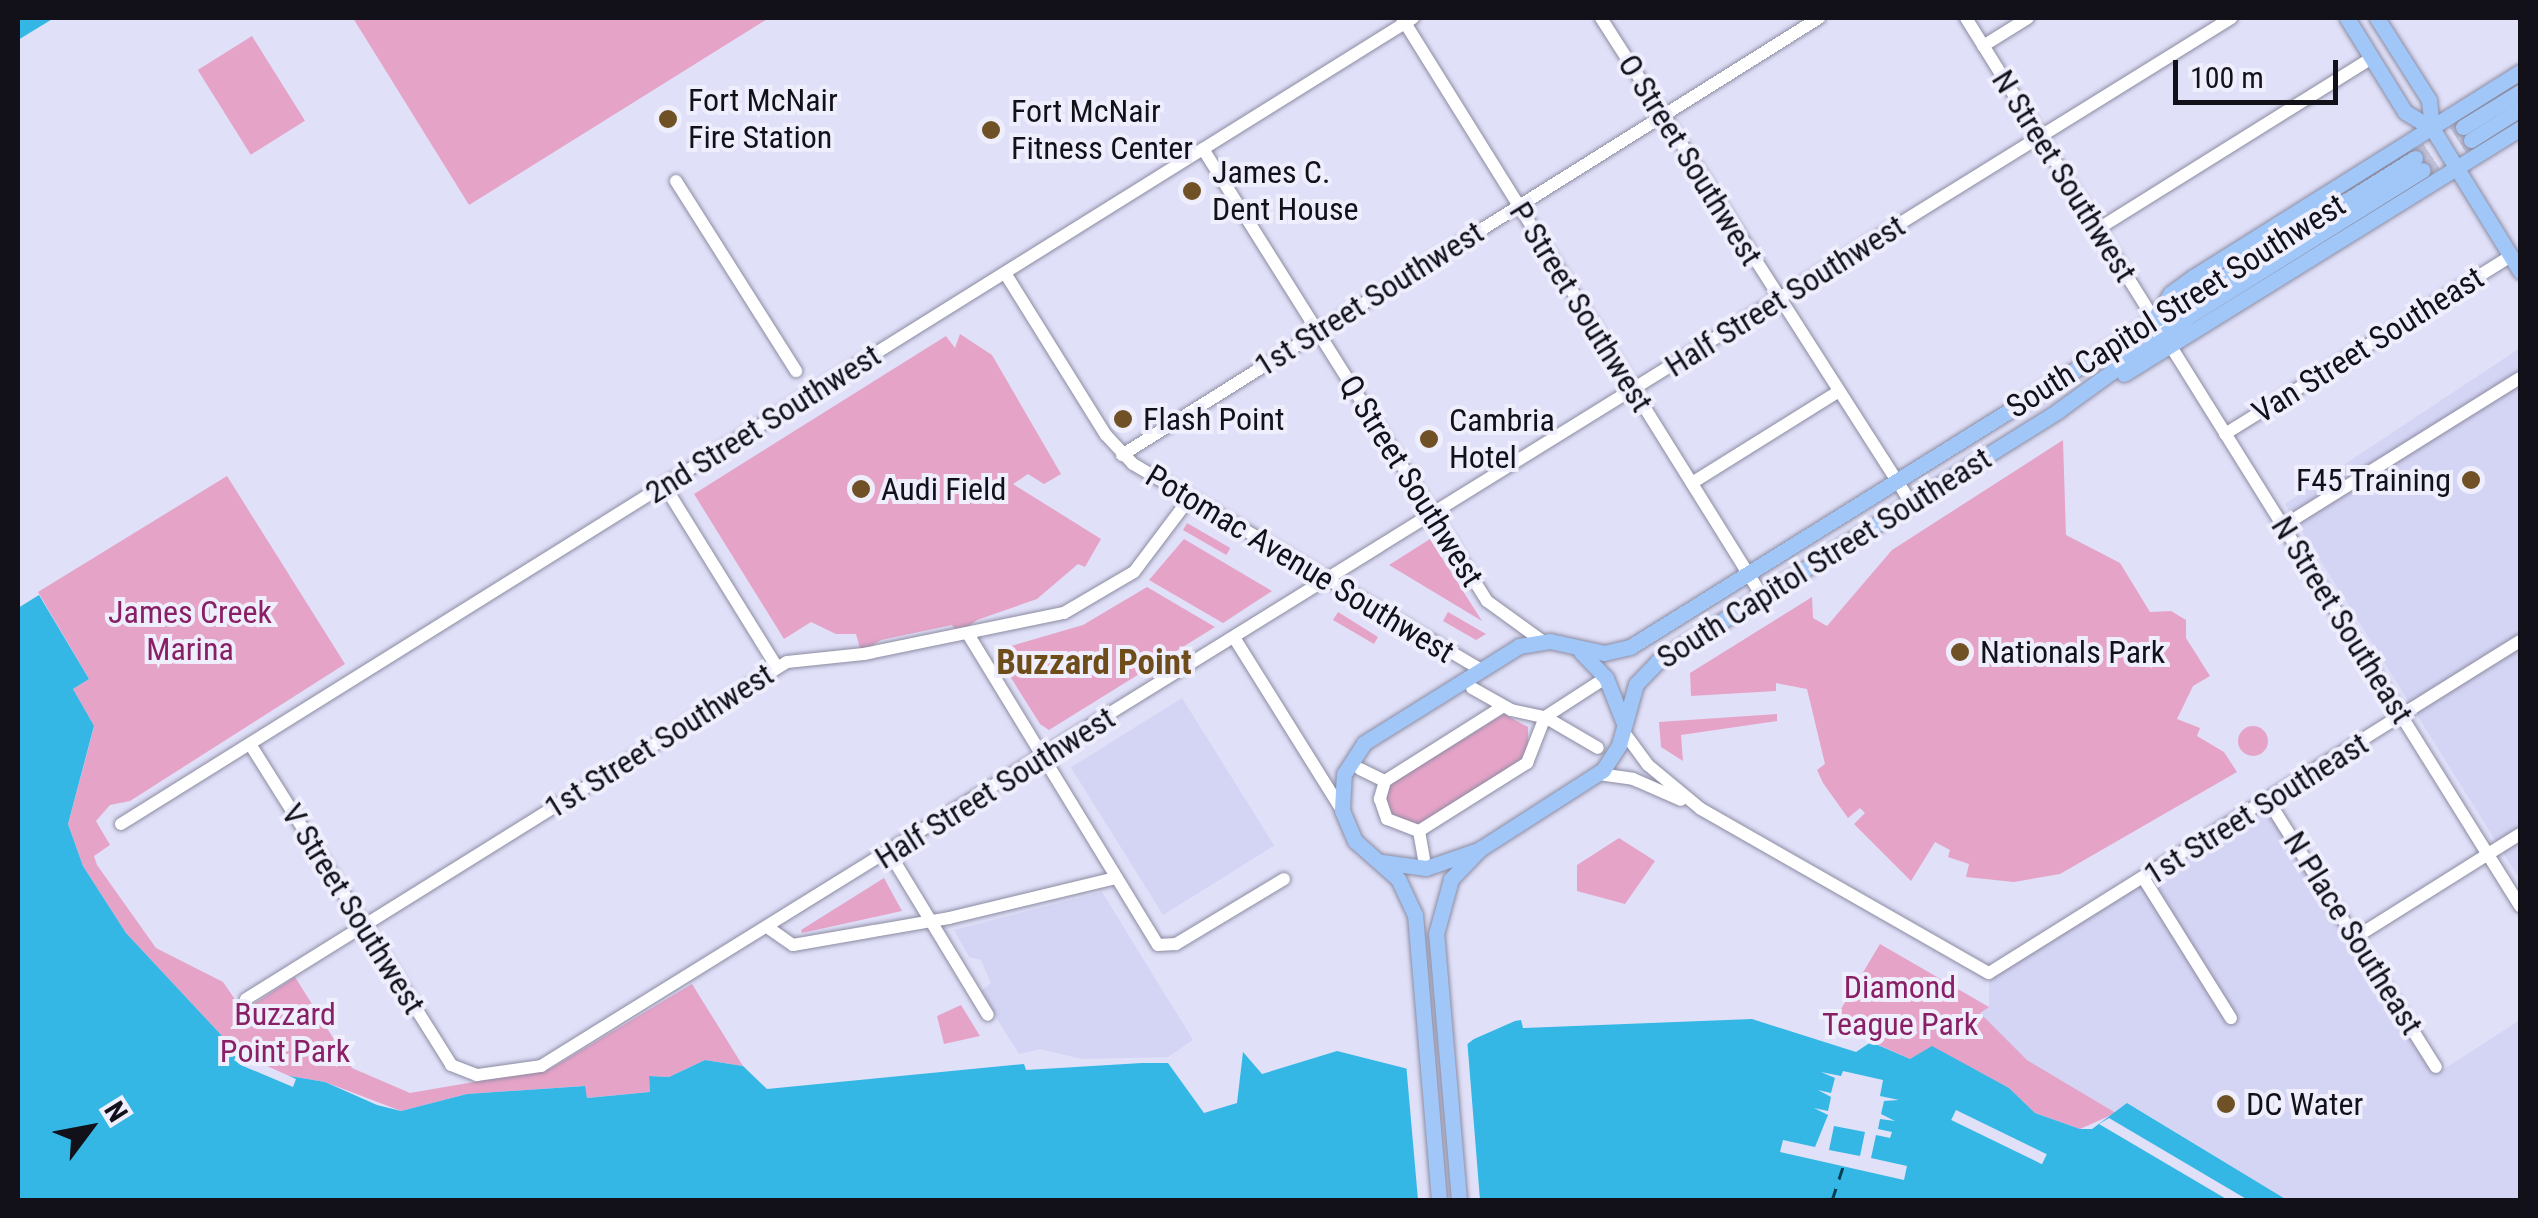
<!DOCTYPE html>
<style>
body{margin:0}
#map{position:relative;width:2538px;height:1218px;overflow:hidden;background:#e0e0f9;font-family:"Roboto Condensed",sans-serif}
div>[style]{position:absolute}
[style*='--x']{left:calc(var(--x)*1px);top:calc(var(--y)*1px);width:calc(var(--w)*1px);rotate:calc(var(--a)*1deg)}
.built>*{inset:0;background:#d4d4f4;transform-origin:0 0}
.green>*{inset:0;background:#e6a3c8;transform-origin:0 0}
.round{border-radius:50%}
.water>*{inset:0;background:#34b7e5}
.pier>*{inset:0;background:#e0e0f9;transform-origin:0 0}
.ferry>*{height:2.5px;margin-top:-1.25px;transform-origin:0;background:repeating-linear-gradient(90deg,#063f52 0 12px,transparent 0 22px)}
.major-tunnel>*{height:15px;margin-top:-7.5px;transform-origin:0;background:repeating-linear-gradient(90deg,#c1c1d8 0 15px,transparent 0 23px)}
.roads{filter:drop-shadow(0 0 2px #8b8ba1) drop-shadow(0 0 2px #8b8ba1)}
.minor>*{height:12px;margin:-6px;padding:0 6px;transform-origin:6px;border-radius:6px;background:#fff}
.major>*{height:15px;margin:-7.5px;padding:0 7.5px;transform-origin:7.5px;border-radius:7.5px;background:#a1c7f8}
.dots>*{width:28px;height:28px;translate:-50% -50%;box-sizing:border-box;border:5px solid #eeeefd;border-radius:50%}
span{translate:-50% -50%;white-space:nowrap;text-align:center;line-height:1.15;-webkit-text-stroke:8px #eeeefd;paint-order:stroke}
.poi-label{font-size:32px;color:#12111a}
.left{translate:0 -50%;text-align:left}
.right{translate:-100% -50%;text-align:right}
.street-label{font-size:32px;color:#12111a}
.park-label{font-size:32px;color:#892065}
.neighbourhood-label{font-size:35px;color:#6e4d1a;font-weight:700}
.frame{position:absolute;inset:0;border:20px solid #12111a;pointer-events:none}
.north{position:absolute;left:40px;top:1078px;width:100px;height:100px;-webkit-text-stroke:8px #eeeefd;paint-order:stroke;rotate:58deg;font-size:28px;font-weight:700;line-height:40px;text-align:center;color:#12111a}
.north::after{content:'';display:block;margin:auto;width:35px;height:45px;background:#12111a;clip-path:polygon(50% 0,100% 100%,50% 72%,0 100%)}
.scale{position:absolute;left:2173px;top:60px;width:165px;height:45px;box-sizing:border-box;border:5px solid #12111a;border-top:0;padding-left:12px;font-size:30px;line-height:35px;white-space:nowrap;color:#12111a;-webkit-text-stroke:8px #eeeefd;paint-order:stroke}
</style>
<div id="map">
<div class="built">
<div style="clip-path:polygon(2520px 348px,2520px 880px,2285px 504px)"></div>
<div style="left:1182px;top:698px;width:174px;height:131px;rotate:58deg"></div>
<div style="clip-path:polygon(2269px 802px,2438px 1073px,2520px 1020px,2520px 1200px,2287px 1200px,2128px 1103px,2116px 1113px,2027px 1060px,1979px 1013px,1989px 1006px,1989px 973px)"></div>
<div style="clip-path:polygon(1102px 892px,1193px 1040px,1168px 1057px,1082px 1059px,1040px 1049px,1019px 1054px,980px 992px,991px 983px,981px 960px,969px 957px,954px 930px)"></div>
</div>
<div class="green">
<div style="clip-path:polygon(353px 18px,769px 18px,469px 205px)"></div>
<div style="left:252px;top:36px;width:100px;height:64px;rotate:58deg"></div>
<div style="clip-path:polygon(960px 334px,992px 355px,1061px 474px,1044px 484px,1028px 474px,1013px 484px,1101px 539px,1085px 567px,1078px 564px,1037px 599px,977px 620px,958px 634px,952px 625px,881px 640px,861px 652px,856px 634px,836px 634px,811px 622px,784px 639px,694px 494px,946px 336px,955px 348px)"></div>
<div style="clip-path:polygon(2063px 440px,2066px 535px,2120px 563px,2150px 612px,2171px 611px,2186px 620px,2186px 638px,2210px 676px,2193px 686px,2177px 719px,2200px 728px,2197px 736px,2224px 752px,2237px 772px,2060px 874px,2014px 882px,1966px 877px,1969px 864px,1948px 857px,1950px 850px,1935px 842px,1911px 881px,1854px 824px,1865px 813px,1860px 808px,1848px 818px,1823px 783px,1817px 770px,1825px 764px,1807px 689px,1776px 683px,1776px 691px,1691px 696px,1690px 673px,1812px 597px,1813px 618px,1827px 626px,1892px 550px)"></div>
<div style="clip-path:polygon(227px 476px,345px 664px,130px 801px,110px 805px,96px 821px,110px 845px,94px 856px,97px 865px,156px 948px,223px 982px,243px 1011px,295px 977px,352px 1068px,410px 1093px,550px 1069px,692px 984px,743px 1066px,705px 1060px,669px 1077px,649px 1076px,650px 1092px,586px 1098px,584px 1086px,467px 1094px,401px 1111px,325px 1082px,278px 1074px,238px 1053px,126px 933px,83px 866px,68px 824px,94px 727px,73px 689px,89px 679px,38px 592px)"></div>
<div style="left:1187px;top:523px;width:50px;height:8px;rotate:30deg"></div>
<div style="clip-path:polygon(1184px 539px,1272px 591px,1223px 623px,1149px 580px)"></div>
<div style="clip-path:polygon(1430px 539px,1482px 621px,1389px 565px)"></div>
<div style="clip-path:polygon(1147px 587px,1215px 627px,1049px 730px,1040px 724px,994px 651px,1083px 625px)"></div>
<div style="clip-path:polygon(1338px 612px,1378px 637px,1374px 644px,1333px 620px)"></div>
<div style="clip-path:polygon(1448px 612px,1486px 634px,1476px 640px,1443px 621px)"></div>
<div style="clip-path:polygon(1504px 714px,1528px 727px,1528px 755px,1422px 824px,1405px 826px,1386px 810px,1387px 786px)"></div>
<div style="clip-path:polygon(1777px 714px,1777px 721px,1681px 735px,1683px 761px,1661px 747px,1659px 722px)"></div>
<div class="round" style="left:2238px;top:726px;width:30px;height:30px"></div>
<div style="clip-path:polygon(1619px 838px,1655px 861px,1625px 904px,1577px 891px,1577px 865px)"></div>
<div style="clip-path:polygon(884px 878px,902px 911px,802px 933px,801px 930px)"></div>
<div style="clip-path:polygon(1880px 944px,1989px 1007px,1980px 1013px,2027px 1060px,2116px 1113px,2080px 1129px,2035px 1113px,2009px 1088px,1932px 1047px,1910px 1059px,1832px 1024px)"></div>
<div style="clip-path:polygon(961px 1005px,980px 1036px,944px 1044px,937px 1016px)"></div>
</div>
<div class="water">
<div style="clip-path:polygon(18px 18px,54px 18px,18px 40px)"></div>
<div style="clip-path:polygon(39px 595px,89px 679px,73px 689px,94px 726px,68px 824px,83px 866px,126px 933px,238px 1053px,278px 1074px,325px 1082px,377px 1105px,401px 1111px,467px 1094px,585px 1086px,587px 1098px,650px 1092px,649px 1076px,669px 1077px,705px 1060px,743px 1066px,767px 1089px,1024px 1064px,1026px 1070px,1142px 1063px,1168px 1063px,1204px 1113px,1237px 1103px,1243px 1052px,1262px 1074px,1337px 1051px,1428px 1074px,1474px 1039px,1515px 1021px,1521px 1020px,1523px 1028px,1752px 1019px,1856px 1052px,1871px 1042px,1910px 1059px,1932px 1046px,2009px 1088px,2035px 1113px,2080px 1129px,2092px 1129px,2127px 1103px,2287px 1200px,18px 1200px,18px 608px)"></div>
</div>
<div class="pier">
<div style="clip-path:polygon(1467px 1038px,1480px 1200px,1418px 1200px,1406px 1063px,1433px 1068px)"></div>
<div style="clip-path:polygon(238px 1053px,296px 1079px,293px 1087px,243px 1066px,234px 1060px)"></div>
<div style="clip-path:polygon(evenodd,1843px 1071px,1883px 1080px,1880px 1096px,1899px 1100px,1884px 1101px,1881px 1114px,1895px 1121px,1880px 1119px,1878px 1129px,1892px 1132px,1890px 1138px,1876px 1135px,1871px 1158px,1907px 1166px,1904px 1180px,1780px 1152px,1783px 1140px,1815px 1147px,1828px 1115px,1814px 1108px,1828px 1111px,1831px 1097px,1818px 1090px,1831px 1093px,1835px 1078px,1821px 1072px,1841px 1076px,1843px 1071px,1834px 1126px,1865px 1132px,1860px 1156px,1829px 1150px,1834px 1126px)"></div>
<div style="left:1956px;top:1110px;width:101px;height:11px;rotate:26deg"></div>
<div style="clip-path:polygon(2109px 1118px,2248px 1200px,2228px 1200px,2099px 1124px)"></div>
</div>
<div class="ferry">
<div style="--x:1832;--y:1200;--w:36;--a:-72"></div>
</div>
<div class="major-tunnel">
<div style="--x:2415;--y:158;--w:57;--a:-32.9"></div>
<div style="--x:2423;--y:170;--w:57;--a:-32"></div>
</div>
<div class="roads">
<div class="minor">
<div style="--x:1402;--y:18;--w:681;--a:58.08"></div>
<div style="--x:1601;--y:18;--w:576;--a:57.41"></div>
<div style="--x:1966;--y:18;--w:1047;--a:58.04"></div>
<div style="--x:1983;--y:46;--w:53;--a:-31.9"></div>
<div style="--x:1203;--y:149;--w:534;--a:57.86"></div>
<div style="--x:1487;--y:601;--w:68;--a:36"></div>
<div style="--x:676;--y:181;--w:225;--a:57.7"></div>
<div style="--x:2098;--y:229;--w:323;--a:-32"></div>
<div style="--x:1005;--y:273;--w:191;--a:58.1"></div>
<div style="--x:1106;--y:435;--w:40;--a:47"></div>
<div style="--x:1133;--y:464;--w:403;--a:30.6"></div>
<div style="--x:2225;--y:434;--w:337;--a:-31.9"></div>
<div style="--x:1122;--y:455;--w:823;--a:-32.09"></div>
<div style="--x:1692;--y:483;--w:170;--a:-32"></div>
<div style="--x:664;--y:485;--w:214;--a:58.2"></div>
<div style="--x:2283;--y:526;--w:279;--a:-32"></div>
<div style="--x:968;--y:634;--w:364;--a:58.6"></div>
<div style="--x:1158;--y:945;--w:18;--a:-3"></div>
<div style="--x:1176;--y:944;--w:126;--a:-31"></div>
<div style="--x:1235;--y:639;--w:202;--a:58"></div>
<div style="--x:1472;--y:688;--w:45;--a:29.4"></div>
<div style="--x:1511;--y:710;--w:35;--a:12"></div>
<div style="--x:1545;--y:717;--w:61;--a:30.3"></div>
<div style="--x:1502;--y:707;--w:138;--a:147.7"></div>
<div style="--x:1385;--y:781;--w:19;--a:106"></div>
<div style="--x:1380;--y:799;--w:21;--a:71"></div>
<div style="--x:1387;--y:819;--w:34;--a:21"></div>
<div style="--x:1419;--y:831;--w:128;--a:-32.2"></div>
<div style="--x:1527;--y:763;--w:49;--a:-68.6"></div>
<div style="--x:1545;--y:717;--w:64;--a:-32.9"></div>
<div style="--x:1623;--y:731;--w:42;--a:53.7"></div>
<div style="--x:1648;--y:765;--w:69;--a:39.7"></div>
<div style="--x:1701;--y:809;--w:331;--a:29.7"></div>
<div style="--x:1989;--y:973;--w:626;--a:-32.02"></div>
<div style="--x:250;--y:744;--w:379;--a:57.9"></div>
<div style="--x:451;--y:1065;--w:28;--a:21"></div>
<div style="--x:477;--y:1075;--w:65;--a:-8"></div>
<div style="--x:541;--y:1066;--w:1989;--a:-31.8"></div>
<div style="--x:1360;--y:769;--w:28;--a:26"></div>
<div style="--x:1599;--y:774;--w:34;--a:8"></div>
<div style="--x:1633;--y:779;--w:52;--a:23.6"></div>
<div style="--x:2269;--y:802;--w:313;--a:57.8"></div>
<div style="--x:121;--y:824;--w:1523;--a:-31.96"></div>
<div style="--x:1419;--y:831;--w:28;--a:80"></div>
<div style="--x:890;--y:854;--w:188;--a:58.7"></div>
<div style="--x:2144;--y:879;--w:164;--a:58"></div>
<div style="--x:770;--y:929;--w:28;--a:35"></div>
<div style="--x:793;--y:945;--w:158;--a:-9.8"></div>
<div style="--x:949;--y:918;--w:172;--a:-13.5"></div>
<div style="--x:2356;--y:937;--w:194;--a:-32.1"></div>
<div style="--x:246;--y:999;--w:637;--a:-31.92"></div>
<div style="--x:787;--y:662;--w:77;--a:-5.9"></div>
<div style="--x:864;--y:654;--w:204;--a:-11.6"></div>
<div style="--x:1064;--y:613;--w:81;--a:-30.4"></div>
<div style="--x:1134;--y:572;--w:91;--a:-53"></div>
</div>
<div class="major">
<div style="--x:2347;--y:18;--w:110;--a:58.3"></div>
<div style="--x:2405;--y:112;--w:31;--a:31"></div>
<div style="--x:2377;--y:18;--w:97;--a:57.6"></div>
<div style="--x:2429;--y:100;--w:28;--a:84"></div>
<div style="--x:2432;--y:128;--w:168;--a:58.4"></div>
<div style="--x:2463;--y:127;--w:67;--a:-31.6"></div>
<div style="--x:2471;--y:140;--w:58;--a:-32.3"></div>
<div style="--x:2156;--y:316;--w:27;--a:-57"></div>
<div style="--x:2171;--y:293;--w:27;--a:-36"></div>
<div style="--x:2193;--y:277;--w:386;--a:-32.1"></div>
<div style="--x:2124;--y:374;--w:466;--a:-31.8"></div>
<div style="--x:1581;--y:652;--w:36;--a:46"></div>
<div style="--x:1606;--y:678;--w:46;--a:68.4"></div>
<div style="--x:1382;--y:862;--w:44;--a:7.8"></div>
<div style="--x:1426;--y:868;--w:52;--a:-19.1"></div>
<div style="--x:1439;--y:1200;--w:286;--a:-94.8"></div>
<div style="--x:1415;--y:915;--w:40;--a:-115"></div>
<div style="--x:1398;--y:879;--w:57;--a:-138.5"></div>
<div style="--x:1355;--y:841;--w:34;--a:-113"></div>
<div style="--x:1342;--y:810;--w:36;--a:-87"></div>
<div style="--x:1344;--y:774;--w:37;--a:-57"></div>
<div style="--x:1364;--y:743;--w:183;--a:-32"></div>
<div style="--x:1519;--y:646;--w:31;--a:-9"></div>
<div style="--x:1550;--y:641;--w:55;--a:12.5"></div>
<div style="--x:1604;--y:653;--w:27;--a:-13"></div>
<div style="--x:1630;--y:647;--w:925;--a:-31.92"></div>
<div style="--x:1459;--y:1200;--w:267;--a:-94.9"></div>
<div style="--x:1436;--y:934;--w:57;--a:-74.7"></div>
<div style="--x:1451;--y:879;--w:42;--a:-46"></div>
<div style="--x:1480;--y:849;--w:146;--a:-32.7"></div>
<div style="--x:1603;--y:770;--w:30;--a:-57"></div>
<div style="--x:1619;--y:745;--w:63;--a:-74.4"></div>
<div style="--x:1636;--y:684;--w:32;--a:-46"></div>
<div style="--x:1658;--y:661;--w:473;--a:-32"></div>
<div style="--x:2059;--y:410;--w:157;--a:-35.9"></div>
<div style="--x:2186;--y:318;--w:279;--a:-32"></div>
</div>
</div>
<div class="dots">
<div style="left:668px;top:119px;background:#6f5125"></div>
<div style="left:991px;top:130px;background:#6f5125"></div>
<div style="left:1192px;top:191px;background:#6f5125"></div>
<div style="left:1123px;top:419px;background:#6f5125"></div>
<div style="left:1429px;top:439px;background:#6f5125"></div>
<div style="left:2471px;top:480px;background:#6f5125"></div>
<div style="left:861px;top:489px;background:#6f5125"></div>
<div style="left:1960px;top:652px;background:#6f5125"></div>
<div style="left:2226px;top:1104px;background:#6f5125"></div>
</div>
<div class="poi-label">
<span class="left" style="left:688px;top:119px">Fort McNair<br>Fire Station</span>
<span class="left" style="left:1011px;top:130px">Fort McNair<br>Fitness Center</span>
<span class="left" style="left:1212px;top:191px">James C.<br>Dent House</span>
<span class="left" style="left:1143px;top:419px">Flash Point</span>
<span class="left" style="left:1449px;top:439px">Cambria<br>Hotel</span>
<span class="right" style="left:2451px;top:480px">F45 Training</span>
<span class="left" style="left:881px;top:489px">Audi Field</span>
<span class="left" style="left:1980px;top:652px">Nationals Park</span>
<span class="left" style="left:2246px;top:1104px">DC Water</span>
</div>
<div class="street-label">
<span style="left:1690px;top:160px;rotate:58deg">O Street Southwest</span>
<span style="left:2064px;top:176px;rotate:58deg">N Street Southwest</span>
<span style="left:1785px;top:296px;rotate:-32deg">Half Street Southwest</span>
<span style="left:1369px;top:299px;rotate:-32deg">1st Street Southwest</span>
<span style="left:2176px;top:306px;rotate:-32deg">South Capitol Street Southwest</span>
<span style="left:1581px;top:307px;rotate:58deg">P Street Southwest</span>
<span style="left:2368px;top:345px;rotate:-32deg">Van Street Southeast</span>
<span style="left:763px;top:424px;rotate:-32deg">2nd Street Southwest</span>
<span style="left:1411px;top:481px;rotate:58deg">Q Street Southwest</span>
<span style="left:1824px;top:558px;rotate:-32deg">South Capitol Street Southeast</span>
<span style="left:1300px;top:564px;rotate:31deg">Potomac Avenue Southwest</span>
<span style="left:2342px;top:620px;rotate:58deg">N Street Southeast</span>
<span style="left:659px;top:741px;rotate:-32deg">1st Street Southwest</span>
<span style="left:995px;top:788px;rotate:-32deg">Half Street Southwest</span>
<span style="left:2256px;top:809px;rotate:-32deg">1st Street Southeast</span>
<span style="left:353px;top:909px;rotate:58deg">V Street Southwest</span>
<span style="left:2353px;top:933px;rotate:58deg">N Place Southeast</span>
</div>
<div class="park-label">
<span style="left:190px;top:631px">James Creek<br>Marina</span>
<span style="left:1900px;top:1006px">Diamond<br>Teague Park</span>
<span style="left:285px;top:1033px">Buzzard<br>Point Park</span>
</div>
<div class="neighbourhood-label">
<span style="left:1094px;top:663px">Buzzard Point</span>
</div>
<div class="frame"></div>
<div class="north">N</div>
<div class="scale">100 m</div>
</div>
